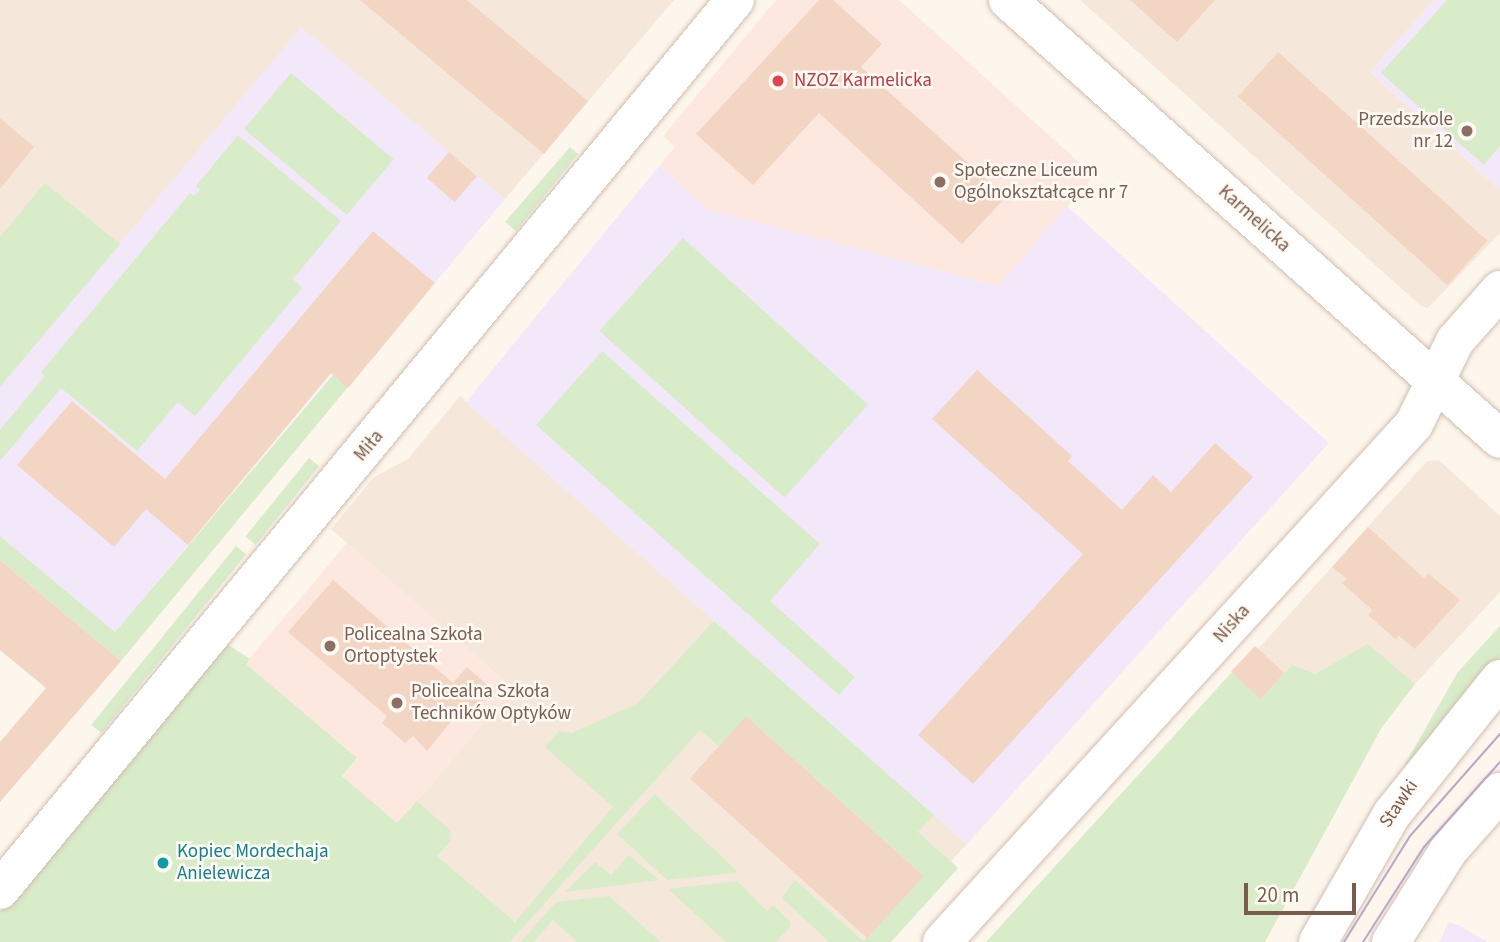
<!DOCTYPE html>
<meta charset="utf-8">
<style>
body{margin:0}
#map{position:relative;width:1500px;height:942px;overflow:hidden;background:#fdf6ec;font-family:"Source Sans 3",sans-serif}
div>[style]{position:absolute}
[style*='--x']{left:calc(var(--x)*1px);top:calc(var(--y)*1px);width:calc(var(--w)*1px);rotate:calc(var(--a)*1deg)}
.residential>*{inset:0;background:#f5e8da}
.commercial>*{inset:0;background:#fde8e0}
.education>*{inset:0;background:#f3e8fa}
.green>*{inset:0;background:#d8ecc9;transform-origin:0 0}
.building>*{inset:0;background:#f3d5c3;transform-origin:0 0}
.roads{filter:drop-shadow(0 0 2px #d1beb0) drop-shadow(0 0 2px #d1beb0)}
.street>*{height:38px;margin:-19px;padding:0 19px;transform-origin:19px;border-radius:19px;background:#fff}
.secondary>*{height:38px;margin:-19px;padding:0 19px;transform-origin:19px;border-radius:19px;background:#fff}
.tram>*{height:2px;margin:-1px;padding:0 1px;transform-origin:1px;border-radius:1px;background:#b9a8c9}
.dots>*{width:19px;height:19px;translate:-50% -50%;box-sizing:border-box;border:4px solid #fffaf3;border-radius:50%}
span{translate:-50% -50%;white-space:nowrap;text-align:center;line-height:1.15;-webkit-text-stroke:5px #fffaf3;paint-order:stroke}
.health-label{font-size:19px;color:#be3a42}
.left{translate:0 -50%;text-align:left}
.education-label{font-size:19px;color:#785e54}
.right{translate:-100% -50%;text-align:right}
.street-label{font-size:19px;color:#7a5c4d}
.culture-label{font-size:19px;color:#0d838f}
.scale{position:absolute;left:1244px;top:883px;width:112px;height:32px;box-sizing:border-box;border:4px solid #7a5c4d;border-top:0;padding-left:9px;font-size:21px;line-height:24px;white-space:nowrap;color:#7a5c4d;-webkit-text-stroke:5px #fffaf3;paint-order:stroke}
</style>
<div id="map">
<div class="residential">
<div style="clip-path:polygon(0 0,674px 0,505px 199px,301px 28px,0 387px)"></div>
<div style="clip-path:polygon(1080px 0,1434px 0,1370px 72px,1500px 190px,1500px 233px,1428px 308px,1421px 306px)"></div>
<div style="clip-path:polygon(460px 396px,967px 844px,951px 861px,958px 868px,891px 942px,510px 942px,522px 928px,398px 824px,512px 688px,331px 529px,374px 477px,408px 459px)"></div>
<div style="clip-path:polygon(1439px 460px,1500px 516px,1500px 592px,1415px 684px,1382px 727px,1261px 698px,1232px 672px,1255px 647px,1258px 649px,1427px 461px)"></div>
</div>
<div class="commercial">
<div style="clip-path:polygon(776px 0,899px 0,1094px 176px,998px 286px,707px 209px,660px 165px,675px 147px,663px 136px)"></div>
<div style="clip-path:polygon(347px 543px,512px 688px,398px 824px,342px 776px,357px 759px,245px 664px)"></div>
</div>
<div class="education">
<div style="clip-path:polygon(1434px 0,1500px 0,1500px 190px,1370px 72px)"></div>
<div style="clip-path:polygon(301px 27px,505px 199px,348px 387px,331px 374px,115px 632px,0 536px,0 387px)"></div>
<div style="clip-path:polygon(660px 165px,707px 209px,998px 286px,1067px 206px,1329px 443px,967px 844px,466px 402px)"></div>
<div style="clip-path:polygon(1449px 922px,1460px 926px,1488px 942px,1439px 942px)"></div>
</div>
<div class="green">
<div style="clip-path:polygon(1447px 0,1500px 0,1500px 146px,1484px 165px,1381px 73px)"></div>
<div style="left:291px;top:73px;width:134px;height:73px;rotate:40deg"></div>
<div style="clip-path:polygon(238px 135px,341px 221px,293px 279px,302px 288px,195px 416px,178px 402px,137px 451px,61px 388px,0 461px,0 430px,45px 376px,41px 372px,190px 193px,194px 196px,200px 190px,196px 186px)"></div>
<div style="clip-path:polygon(570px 147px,578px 154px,516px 231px,505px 222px)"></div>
<div style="clip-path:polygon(45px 183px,120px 244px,0 387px,0 237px)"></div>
<div style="left:683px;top:238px;width:249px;height:125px;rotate:42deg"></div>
<div style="clip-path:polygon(602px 351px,820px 544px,770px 601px,855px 677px,839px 695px,536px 425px)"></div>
<div style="clip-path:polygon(333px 375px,348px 387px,121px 661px,0 560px,0 536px,115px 632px)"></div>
<div style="left:309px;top:458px;width:13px;height:101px;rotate:39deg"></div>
<div style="left:236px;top:546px;width:13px;height:230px;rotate:39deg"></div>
<div style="clip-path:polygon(714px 621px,934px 815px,918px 832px,958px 868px,891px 942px,829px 942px,782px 898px,795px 880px,863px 941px,923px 875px,746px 716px,719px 746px,700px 730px,510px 942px,0 942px,0 912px,227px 644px,250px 659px,246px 664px,357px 758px,342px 776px,397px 823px,417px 801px,450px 830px,451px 840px,437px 856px,515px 922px,613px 807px,545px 747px,559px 731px,572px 733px,638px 703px)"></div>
<div style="clip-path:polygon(1500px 626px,1500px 657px,1408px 766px,1405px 764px,1458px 672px)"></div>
<div style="clip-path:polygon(1368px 644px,1415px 684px,1382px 727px,1265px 942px,986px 942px,1232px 672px,1261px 698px,1292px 665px,1315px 674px)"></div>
<div style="clip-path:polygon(655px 794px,737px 871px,736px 873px,667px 880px,617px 834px)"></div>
<div style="clip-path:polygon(629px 855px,659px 880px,565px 892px,595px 862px,611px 875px)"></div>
<div style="clip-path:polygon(737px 881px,767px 911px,773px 905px,790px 921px,791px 926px,776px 942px,726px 942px,668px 889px)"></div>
<div style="clip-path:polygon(609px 896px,661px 942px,577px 942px,553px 920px,534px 942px,520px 942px,556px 902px)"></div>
</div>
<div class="building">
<div style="clip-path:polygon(360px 0,467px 0,588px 101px,544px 154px)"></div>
<div style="clip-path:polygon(819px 0,833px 0,882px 44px,861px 67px,1006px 197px,962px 244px,819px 113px,753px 185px,696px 134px)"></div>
<div style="clip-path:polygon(1130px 0,1215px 0,1177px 42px)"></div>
<div style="left:1278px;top:52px;width:282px;height:60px;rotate:42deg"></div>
<div style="clip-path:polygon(0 118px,34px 147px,0 189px)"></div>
<div style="left:449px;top:152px;width:37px;height:34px;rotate:41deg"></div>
<div style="clip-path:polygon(373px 231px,435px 283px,348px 388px,331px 373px,188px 545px,146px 509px,114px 547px,17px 465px,72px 401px,165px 479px)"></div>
<div style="clip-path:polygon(977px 370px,1072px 456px,1068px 461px,1122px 510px,1153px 475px,1171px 492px,1215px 443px,1253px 477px,973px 784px,918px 735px,1083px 554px,932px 419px)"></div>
<div style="clip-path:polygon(1368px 527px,1424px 578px,1428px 573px,1460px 600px,1415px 649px,1399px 636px,1396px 640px,1368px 615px,1372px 610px,1342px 583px,1347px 579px,1332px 567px)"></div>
<div style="clip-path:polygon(0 560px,121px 661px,0 802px,0 742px,46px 688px,0 650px)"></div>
<div style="clip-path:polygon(333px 580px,453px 683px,467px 667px,493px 690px,465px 722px,457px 714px,427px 751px,413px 736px,405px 743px,382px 723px,387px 716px,288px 632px)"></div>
<div style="left:1255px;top:646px;width:40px;height:35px;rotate:43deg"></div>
<div style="left:746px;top:716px;width:239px;height:84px;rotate:42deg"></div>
</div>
<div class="roads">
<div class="street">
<div style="--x:1008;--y:0;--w:659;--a:41.74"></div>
<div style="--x:0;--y:890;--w:1154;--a:-50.45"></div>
<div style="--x:942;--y:942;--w:701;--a:-47.66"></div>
<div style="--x:1414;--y:424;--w:93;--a:-63.7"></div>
<div style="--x:1455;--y:341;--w:68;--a:-48.6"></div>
</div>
<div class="secondary">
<div style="--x:1318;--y:942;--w:148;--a:-60"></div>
<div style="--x:1392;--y:814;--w:173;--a:-51.3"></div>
<div style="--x:1391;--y:942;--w:107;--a:-57.9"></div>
<div style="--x:1448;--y:851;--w:79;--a:-48.6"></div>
</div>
</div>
<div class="tram">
<div style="--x:1344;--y:942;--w:125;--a:-58.1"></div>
<div style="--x:1410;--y:836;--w:136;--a:-48.6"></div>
<div style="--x:1363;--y:942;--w:113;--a:-57.3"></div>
<div style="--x:1424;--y:847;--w:114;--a:-48.2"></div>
</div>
<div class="dots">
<div style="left:778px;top:81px;background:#e0444e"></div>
<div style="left:1467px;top:131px;background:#8d6e63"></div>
<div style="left:940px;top:182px;background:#8d6e63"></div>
<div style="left:330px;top:646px;background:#8d6e63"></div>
<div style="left:397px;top:703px;background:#8d6e63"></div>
<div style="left:163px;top:863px;background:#0f9aa8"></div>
</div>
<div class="health-label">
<span class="left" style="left:794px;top:81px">NZOZ Karmelicka</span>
</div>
<div class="education-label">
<span class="right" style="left:1453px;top:131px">Przedszkole<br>nr 12</span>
<span class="left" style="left:954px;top:182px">Społeczne Liceum<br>Ogólnokształcące nr 7</span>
<span class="left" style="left:344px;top:646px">Policealna Szkoła<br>Ortoptystek</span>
<span class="left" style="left:411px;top:703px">Policealna Szkoła<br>Techników Optyków</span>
</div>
<div class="street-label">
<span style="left:1254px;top:219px;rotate:42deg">Karmelicka</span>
<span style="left:369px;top:446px;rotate:-50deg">Miła</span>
<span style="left:1232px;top:624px;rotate:-48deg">Niska</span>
<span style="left:1399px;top:804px;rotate:-56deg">Stawki</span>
</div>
<div class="culture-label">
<span class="left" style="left:177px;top:863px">Kopiec Mordechaja<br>Anielewicza</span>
</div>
<div class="scale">20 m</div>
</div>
